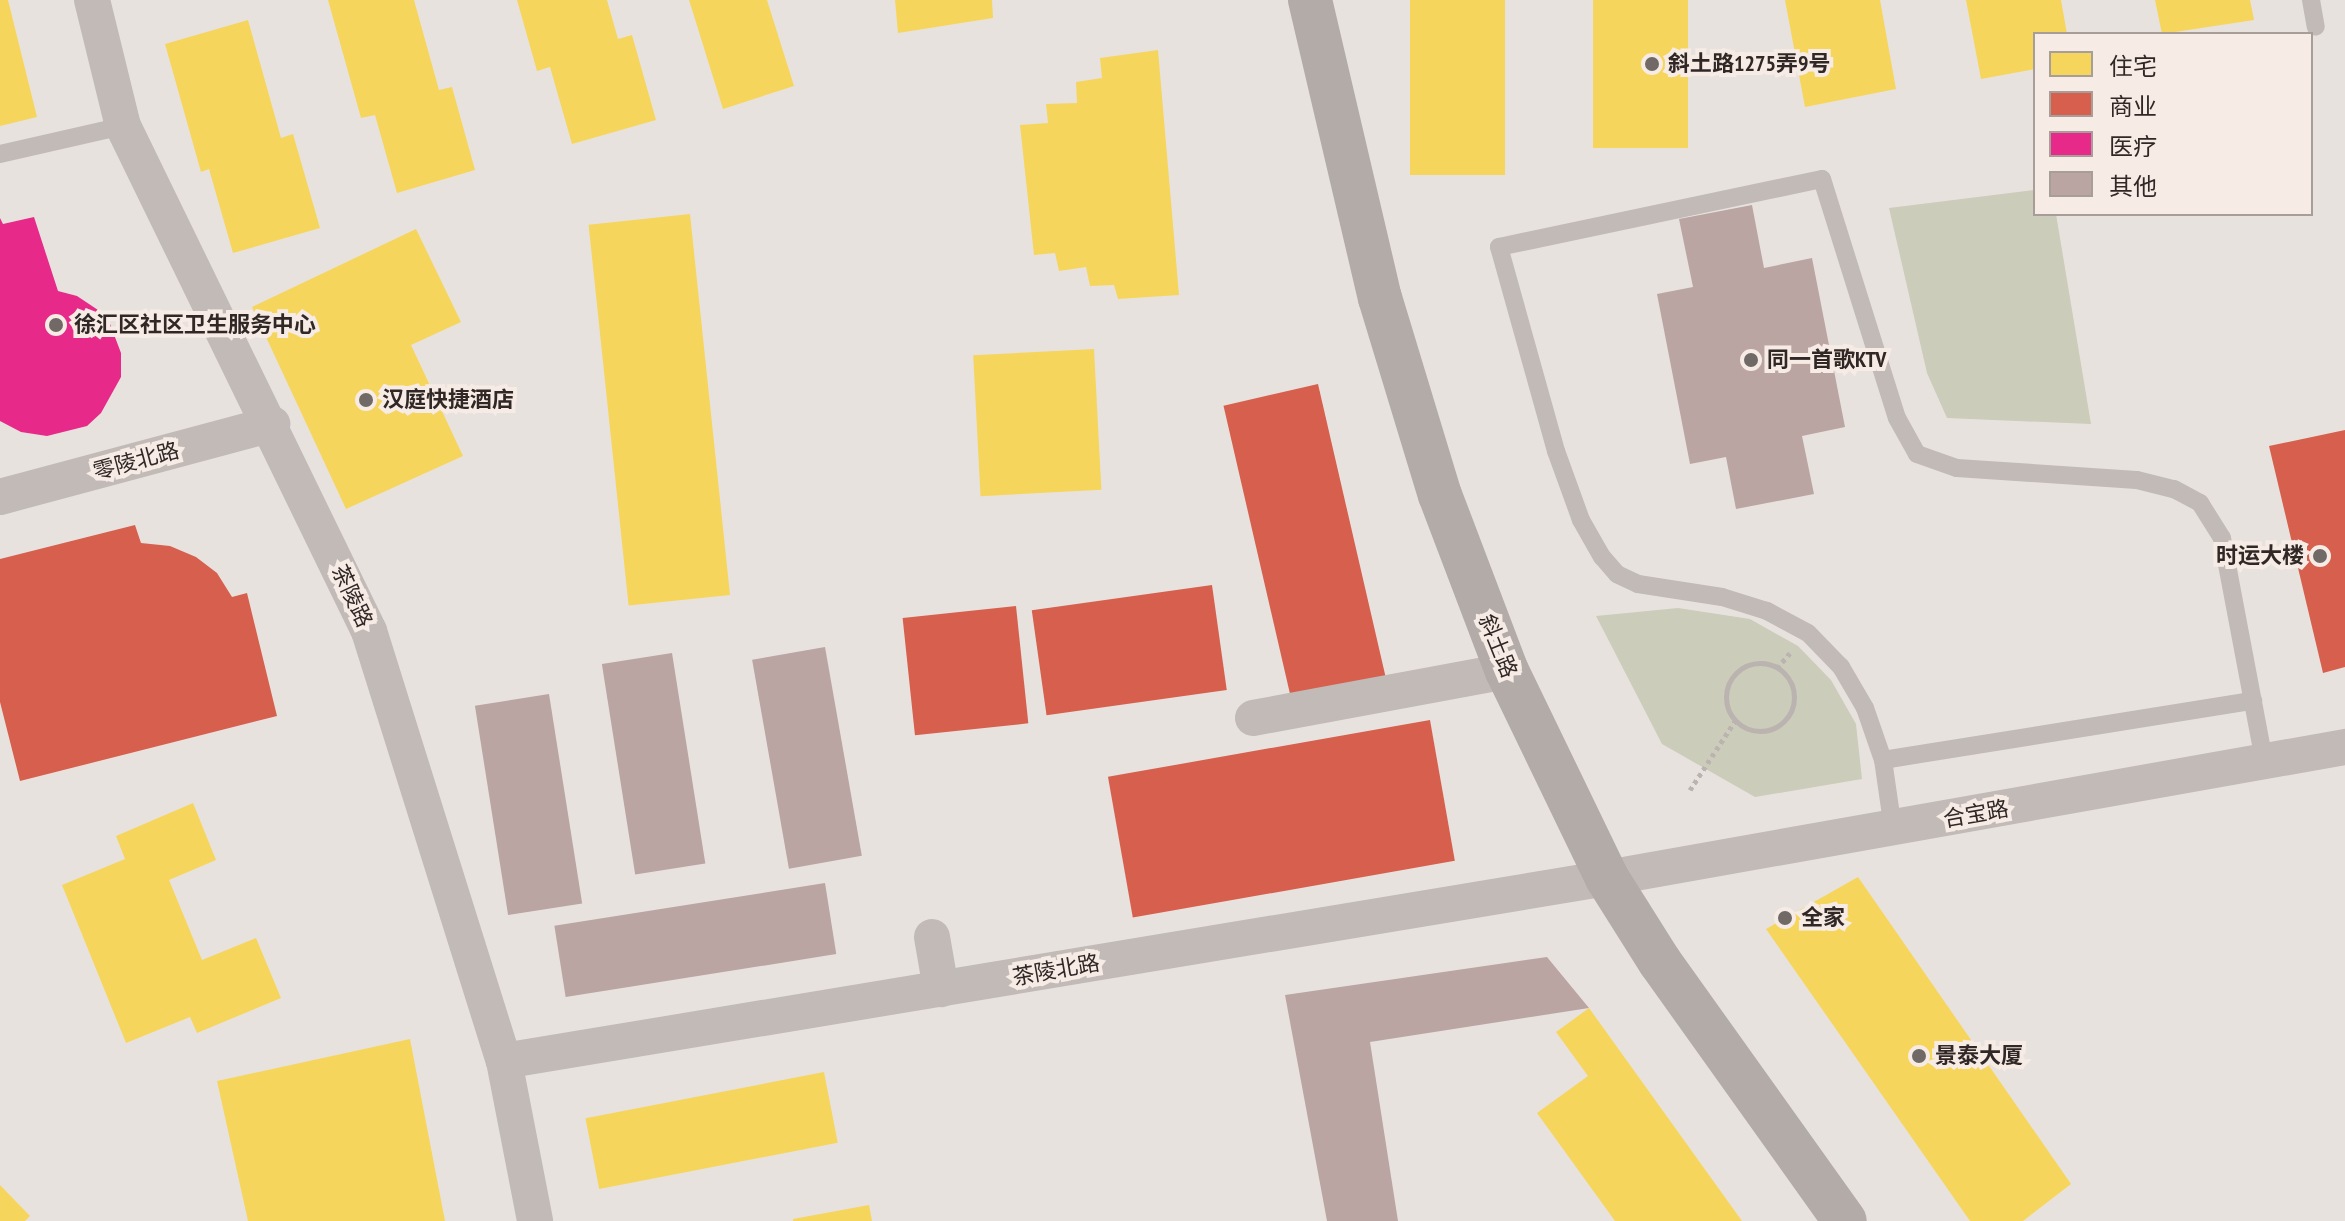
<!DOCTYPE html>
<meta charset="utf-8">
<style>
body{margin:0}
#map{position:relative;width:2345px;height:1221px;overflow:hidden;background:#e8e2de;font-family:"PT Sans Narrow","Noto Sans SC",sans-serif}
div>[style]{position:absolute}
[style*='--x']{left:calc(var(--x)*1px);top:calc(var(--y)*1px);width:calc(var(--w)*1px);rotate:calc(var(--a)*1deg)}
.green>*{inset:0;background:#cbccb9}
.homes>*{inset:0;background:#f6d55c;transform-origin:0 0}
.shops>*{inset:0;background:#d6604d;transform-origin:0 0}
.health>*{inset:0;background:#e7298a}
.building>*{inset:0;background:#baa5a2;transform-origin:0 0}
.path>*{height:5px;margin-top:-2.5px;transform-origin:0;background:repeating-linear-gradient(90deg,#bab3af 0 4px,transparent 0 8px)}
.path>.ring{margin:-2.5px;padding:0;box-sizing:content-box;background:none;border:5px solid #bab3af;border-radius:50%}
.service>*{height:18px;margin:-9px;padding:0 9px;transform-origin:9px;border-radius:9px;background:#c1bab7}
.minor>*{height:36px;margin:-18px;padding:0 18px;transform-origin:18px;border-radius:18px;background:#c1bab7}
.secondary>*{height:44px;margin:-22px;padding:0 22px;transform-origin:22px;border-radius:22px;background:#b2aba8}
.dots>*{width:22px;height:22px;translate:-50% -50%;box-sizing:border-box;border:4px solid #f6ebe5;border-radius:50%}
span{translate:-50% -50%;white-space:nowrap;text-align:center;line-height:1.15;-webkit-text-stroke:8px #f6ebe5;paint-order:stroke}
.poi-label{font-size:22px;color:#312826;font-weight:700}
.left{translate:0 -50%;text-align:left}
.right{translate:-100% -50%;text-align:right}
.street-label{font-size:22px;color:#312826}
.legend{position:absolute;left:2033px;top:32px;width:280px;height:184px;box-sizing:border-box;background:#f6ebe5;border:2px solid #a79d99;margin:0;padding:10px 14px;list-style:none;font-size:24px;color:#312826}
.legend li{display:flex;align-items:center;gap:16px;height:40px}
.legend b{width:40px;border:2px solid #a79d99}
</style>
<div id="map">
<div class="green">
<div style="clip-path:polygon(2035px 190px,2035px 214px,2056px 214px,2091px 424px,1947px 418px,1927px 373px,1889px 208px)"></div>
<div style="clip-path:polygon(1678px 608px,1750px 619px,1798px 646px,1831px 680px,1856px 724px,1862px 779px,1755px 797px,1662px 744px,1596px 616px)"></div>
</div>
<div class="homes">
<div style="clip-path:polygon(0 0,8px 0,37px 117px,0 126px)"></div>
<div style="clip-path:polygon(328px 0,414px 0,439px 90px,452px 87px,475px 170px,397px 193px,375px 115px,361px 118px)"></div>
<div style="clip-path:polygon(517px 0,607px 0,618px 39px,632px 35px,656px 120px,572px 144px,550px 67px,537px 71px)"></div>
<div style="clip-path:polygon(689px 0,767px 0,794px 86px,723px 109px)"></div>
<div style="clip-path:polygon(895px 0,992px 0,993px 18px,898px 33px)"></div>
<div style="left:1410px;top:0;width:95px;height:175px"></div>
<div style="left:1593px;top:0;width:95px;height:148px"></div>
<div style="clip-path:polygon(1785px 0,1880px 0,1896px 89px,1805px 107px)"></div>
<div style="clip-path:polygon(1966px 0,2061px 0,2067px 34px,2035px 34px,2035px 69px,1981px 79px)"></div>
<div style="clip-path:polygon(2155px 0,2250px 0,2254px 20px,2162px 34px)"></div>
<div style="clip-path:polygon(248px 20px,281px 138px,293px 134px,320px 228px,233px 253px,209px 169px,201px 172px,165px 44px)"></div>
<div style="clip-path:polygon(1158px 50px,1179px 295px,1118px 299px,1114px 285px,1090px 286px,1086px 267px,1059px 271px,1055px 253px,1034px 255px,1020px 125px,1048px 123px,1046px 104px,1077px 103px,1076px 82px,1102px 78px,1100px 58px)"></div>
<div style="left:690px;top:214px;width:383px;height:102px;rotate:84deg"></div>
<div style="clip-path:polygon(416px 229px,461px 322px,411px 345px,463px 456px,346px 509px,252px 307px)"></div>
<div style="left:1094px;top:349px;width:141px;height:121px;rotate:87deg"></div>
<div style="clip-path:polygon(193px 803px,216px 860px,169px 880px,202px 960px,256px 938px,281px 998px,197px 1033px,190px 1017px,126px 1043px,62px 885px,125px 859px,116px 836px)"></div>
<div style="clip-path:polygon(1858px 877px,2071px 1184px,2023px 1221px,1970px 1221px,1766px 929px)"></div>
<div style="clip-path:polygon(1589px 1008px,1742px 1221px,1615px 1221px,1537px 1113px,1588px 1076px,1556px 1032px)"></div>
<div style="clip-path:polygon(410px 1039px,445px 1221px,248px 1221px,217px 1081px)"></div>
<div style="left:824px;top:1072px;width:72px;height:243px;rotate:79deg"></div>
<div style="clip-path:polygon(0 1185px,30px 1216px,25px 1221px,0 1221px)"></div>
<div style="clip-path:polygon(869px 1205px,872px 1221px,793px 1221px,793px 1219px)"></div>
</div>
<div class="shops">
<div style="left:1318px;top:384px;width:302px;height:97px;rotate:77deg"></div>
<div style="clip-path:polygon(2345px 430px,2345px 667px,2323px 673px,2269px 446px)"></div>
<div style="clip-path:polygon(135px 525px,141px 543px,170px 546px,196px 557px,217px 573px,232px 597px,247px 593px,277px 716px,20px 781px,0 702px,0 559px)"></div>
<div style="left:1212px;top:585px;width:106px;height:182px;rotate:82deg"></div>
<div style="left:1016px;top:606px;width:118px;height:114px;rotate:84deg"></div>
<div style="left:1430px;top:720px;width:143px;height:327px;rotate:80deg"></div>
</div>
<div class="health">
<div style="clip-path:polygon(34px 217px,58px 291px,77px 296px,107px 316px,121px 353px,121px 377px,101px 413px,87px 426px,47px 436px,21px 432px,0 421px,0 218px,3px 224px)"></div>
</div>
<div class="building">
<div style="clip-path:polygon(1752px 205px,1764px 268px,1812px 258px,1845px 427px,1802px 436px,1814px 494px,1736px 509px,1726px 457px,1690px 464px,1657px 294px,1693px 287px,1679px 219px)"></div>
<div style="left:825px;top:647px;width:212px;height:74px;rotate:80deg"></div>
<div style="left:672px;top:653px;width:213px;height:71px;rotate:81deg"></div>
<div style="left:549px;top:694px;width:212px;height:75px;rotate:81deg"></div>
<div style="left:825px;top:883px;width:72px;height:274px;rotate:81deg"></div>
<div style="clip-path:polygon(1547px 957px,1589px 1008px,1370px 1042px,1398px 1221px,1327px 1221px,1285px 995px)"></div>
</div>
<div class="path">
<div class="ring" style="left:1726px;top:663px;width:63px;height:63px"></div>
<div style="--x:1777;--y:668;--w:20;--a:-49"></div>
<div style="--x:1690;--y:790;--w:82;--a:-56.9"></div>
</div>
<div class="service">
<div style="--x:2311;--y:0;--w:27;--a:80"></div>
<div style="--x:0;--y:154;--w:126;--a:-12.8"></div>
<div style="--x:1883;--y:760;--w:375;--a:-9.1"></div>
<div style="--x:1893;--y:829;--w:70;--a:-98.2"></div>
<div style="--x:1883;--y:760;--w:55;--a:-109.1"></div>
<div style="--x:1865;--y:708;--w:48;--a:-120.3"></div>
<div style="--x:1841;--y:667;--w:47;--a:-134.1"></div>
<div style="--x:1808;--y:633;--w:47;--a:-151.8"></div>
<div style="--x:1767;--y:611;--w:47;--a:-162.7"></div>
<div style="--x:1722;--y:597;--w:85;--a:-171.2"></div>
<div style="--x:1638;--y:584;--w:23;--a:-155"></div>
<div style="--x:1617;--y:574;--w:23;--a:-131"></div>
<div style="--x:1602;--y:557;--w:43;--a:-119.6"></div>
<div style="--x:1581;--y:520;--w:73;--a:-109.9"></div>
<div style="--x:1556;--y:451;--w:212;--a:-105.6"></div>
<div style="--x:1499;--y:247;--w:330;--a:-11.9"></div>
<div style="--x:1822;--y:179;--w:250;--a:72.6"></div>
<div style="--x:1897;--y:418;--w:41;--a:60.9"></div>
<div style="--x:1917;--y:454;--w:42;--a:19.3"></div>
<div style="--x:1957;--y:468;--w:180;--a:3.8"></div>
<div style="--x:2137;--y:480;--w:38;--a:14"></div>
<div style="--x:2174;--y:489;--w:30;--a:28"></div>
<div style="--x:2200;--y:503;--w:41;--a:57.8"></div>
<div style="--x:2222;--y:538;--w:227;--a:79.3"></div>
</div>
<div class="minor">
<div style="--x:92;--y:0;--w:130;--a:76.2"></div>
<div style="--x:123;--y:126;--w:562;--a:64.03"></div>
<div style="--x:369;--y:631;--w:451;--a:72.6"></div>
<div style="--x:504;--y:1061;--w:163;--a:79"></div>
<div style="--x:0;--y:497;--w:282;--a:-15"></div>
<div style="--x:1253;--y:718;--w:258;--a:-10.5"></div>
<div style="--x:932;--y:937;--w:53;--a:80.2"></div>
<div style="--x:504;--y:1061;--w:1118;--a:-9.42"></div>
<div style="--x:1607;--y:878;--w:750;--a:-10.07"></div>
</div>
<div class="secondary">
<div style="--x:1310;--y:0;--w:306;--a:76.8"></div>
<div style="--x:1380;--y:298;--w:206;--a:73.1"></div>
<div style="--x:1440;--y:495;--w:188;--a:69.2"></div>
<div style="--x:1507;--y:671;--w:230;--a:64.2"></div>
<div style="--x:1607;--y:878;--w:99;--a:57.8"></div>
<div style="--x:1660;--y:962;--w:318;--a:54.5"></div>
</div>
<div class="dots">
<div style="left:1652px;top:64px;background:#716966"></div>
<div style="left:56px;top:325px;background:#716966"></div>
<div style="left:1751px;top:360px;background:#716966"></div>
<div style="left:366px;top:400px;background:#716966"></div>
<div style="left:2320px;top:556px;background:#716966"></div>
<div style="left:1785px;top:918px;background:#716966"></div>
<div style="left:1919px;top:1056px;background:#716966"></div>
</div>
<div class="poi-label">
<span class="left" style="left:1668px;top:64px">斜土路1275弄9号</span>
<span class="left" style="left:74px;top:325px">徐汇区社区卫生服务中心</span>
<span class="left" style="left:1767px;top:360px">同一首歌KTV</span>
<span class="left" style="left:382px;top:400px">汉庭快捷酒店</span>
<span class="right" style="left:2304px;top:556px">时运大楼</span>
<span class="left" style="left:1801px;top:918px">全家</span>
<span class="left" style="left:1935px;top:1056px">景泰大厦</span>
</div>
<div class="street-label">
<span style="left:136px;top:461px;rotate:-15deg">零陵北路</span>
<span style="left:352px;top:596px;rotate:65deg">茶陵路</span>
<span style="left:1498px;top:646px;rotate:68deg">斜土路</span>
<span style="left:1976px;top:814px;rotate:-10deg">合宝路</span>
<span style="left:1056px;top:970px;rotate:-10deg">茶陵北路</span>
</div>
<ul class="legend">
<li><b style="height:22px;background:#f6d55c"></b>住宅</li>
<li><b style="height:22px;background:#d6604d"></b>商业</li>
<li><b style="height:22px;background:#e7298a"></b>医疗</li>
<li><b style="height:22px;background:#baa5a2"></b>其他</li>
</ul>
</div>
